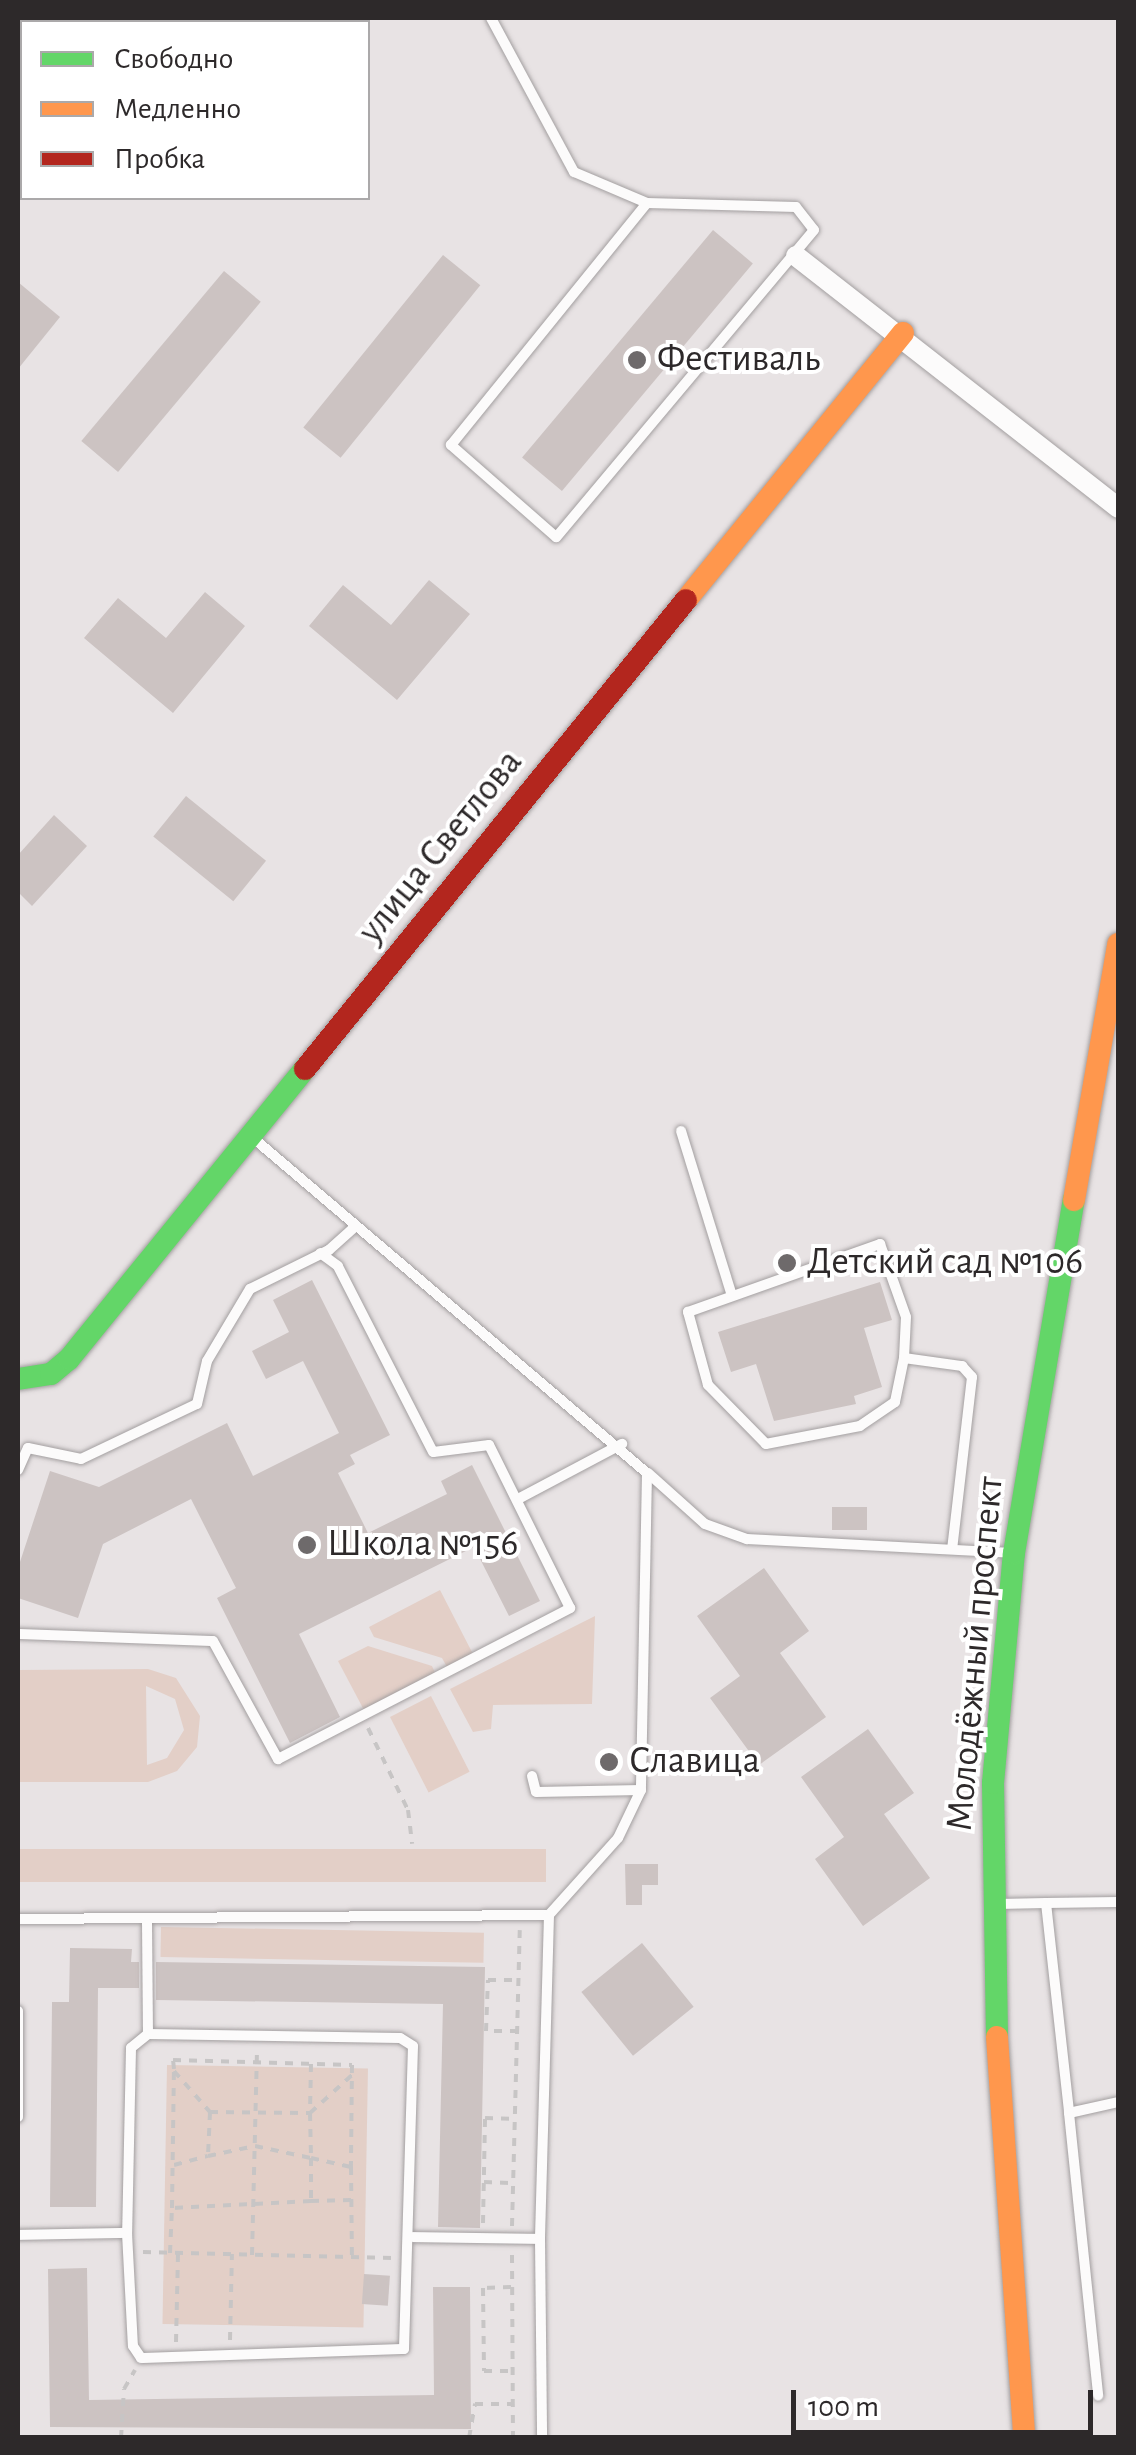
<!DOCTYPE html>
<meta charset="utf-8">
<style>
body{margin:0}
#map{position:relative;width:1136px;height:2455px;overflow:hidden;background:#e8e3e4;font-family:"Alegreya Sans",sans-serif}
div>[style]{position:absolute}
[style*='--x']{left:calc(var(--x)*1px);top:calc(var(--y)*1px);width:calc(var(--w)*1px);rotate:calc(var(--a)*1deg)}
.green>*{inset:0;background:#e3cfc7;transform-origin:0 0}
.building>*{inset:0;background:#ccc3c2;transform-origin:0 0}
.path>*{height:4px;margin-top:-2px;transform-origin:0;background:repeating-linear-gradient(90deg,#c7c5c5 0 8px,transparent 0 16px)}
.roads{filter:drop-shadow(0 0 2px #a39fa0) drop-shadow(0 0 2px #a39fa0)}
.lane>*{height:10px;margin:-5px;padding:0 5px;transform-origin:5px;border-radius:5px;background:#fcfbfb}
.street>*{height:20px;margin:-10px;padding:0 10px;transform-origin:10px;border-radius:10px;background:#fcfbfb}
.fast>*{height:22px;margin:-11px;padding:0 11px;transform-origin:11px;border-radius:11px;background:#63d668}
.slow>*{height:22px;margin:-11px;padding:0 11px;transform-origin:11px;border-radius:11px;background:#ff974d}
.jam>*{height:22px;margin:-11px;padding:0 11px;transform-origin:11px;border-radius:11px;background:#b3261e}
.dots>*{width:28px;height:28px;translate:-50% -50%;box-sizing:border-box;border:5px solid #fff;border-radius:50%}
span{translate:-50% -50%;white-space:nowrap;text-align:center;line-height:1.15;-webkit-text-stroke:8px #fff;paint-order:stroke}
.poi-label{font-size:38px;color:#2d292a}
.left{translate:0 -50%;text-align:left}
.street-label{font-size:38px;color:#2d292a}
.frame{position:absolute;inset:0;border:20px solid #2d292a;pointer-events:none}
.legend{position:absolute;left:20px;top:20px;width:350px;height:180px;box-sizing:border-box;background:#fff;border:2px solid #aba9aa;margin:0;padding:12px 18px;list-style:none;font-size:30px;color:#2d292a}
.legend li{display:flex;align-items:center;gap:20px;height:50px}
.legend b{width:50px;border:2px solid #aba9aa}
.scale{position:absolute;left:791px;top:2390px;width:302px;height:45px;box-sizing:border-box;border:5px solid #2d292a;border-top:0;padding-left:12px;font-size:30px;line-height:35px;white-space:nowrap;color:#2d292a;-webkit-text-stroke:8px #fff;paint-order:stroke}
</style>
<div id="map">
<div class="green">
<div style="clip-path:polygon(440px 1590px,474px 1656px,448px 1669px,442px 1658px,374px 1637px,369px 1627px)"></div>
<div style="clip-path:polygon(595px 1616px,592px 1704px,493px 1705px,491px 1729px,473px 1732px,450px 1689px)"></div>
<div style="clip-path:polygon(368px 1646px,432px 1666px,436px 1675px,365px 1712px,338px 1661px)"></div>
<div style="clip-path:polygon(evenodd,148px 1669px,176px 1678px,200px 1716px,197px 1747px,177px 1771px,148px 1782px,18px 1782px,18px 1670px,148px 1669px,146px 1686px,175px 1699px,184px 1730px,167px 1758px,147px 1765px,146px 1686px)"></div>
<div style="left:431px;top:1696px;width:85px;height:46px;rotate:63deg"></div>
<div style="left:18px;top:1849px;width:528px;height:33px"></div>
<div style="left:161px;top:1927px;width:323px;height:30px;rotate:1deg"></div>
<div style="left:167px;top:2065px;width:201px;height:259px;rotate:1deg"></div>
</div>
<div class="building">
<div style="left:713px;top:230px;width:52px;height:297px;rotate:40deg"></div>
<div style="left:443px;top:255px;width:48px;height:222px;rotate:39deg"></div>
<div style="left:224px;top:271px;width:48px;height:222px;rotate:40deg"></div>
<div style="clip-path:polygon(18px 282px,60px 317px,18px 369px)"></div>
<div style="clip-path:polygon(429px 580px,470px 614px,397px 700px,309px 626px,343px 585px,391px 625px)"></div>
<div style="clip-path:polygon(205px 592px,245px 626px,173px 713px,84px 638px,118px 598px,166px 638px)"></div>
<div style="left:186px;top:796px;width:103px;height:52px;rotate:39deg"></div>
<div style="clip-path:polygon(54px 815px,87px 846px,32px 906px,18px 892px,18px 855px)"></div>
<div style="clip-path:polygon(312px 1280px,390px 1435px,350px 1455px,355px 1464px,338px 1473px,368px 1533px,447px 1494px,441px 1481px,472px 1465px,540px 1601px,509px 1616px,474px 1547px,299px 1634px,340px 1717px,290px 1743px,217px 1598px,236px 1588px,191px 1499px,103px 1544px,78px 1618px,18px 1598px,18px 1568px,50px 1471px,99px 1487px,227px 1423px,253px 1476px,339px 1433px,303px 1361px,266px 1379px,252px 1351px,289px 1332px,273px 1300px)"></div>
<div style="clip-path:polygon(880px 1282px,892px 1320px,864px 1328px,882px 1387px,854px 1396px,856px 1404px,774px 1421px,756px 1364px,731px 1372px,718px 1332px)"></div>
<div style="left:832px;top:1507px;width:35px;height:23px"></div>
<div style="clip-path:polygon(764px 1568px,809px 1631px,780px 1653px,826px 1717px,759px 1765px,710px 1698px,740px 1676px,697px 1616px)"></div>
<div style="clip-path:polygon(868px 1729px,914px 1793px,884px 1814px,930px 1878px,863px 1926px,815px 1859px,844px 1837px,801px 1777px)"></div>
<div style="clip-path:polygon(625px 1864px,658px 1864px,658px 1885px,642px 1885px,642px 1905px,626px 1905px)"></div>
<div style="left:642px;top:1943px;width:82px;height:78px;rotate:51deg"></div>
<div style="clip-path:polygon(70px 1948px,132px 1949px,131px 1962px,139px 1962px,139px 1988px,98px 1988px,96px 2207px,50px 2207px,52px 2002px,69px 2002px)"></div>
<div style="clip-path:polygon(156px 1962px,485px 1967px,480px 2228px,438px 2227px,443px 2004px,156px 2000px)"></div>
<div style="clip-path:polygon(87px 2268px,89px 2400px,434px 2395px,433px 2287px,470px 2287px,471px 2429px,50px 2427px,48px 2269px)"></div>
<div style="left:364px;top:2274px;width:26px;height:30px;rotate:4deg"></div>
</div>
<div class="path">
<div style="--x:368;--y:1728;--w:91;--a:64"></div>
<div style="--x:408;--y:1810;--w:34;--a:83"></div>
<div style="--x:518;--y:2031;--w:32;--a:180"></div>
<div style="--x:486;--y:2031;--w:51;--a:-87.8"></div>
<div style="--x:488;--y:1980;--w:31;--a:0"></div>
<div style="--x:311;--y:2064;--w:49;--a:91.2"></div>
<div style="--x:310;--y:2113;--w:57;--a:-42.1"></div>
<div style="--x:174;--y:2069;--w:9;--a:-96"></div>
<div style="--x:173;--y:2060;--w:179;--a:1.6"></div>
<div style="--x:352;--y:2065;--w:102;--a:90.6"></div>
<div style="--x:210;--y:2112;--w:100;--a:0.6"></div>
<div style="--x:310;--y:2113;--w:45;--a:88.7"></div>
<div style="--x:311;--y:2158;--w:43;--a:90"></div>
<div style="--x:311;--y:2201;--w:139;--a:177.1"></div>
<div style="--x:172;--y:2208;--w:137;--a:-89.2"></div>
<div style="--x:174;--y:2071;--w:55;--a:48.7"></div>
<div style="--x:210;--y:2112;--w:44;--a:92.6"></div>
<div style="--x:208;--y:2156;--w:48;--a:-12"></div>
<div style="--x:255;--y:2146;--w:57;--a:12.1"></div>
<div style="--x:311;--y:2158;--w:41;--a:12.7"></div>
<div style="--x:351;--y:2167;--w:90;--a:89.4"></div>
<div style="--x:174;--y:2165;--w:35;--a:-15"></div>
<div style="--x:484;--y:2182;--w:29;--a:2"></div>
<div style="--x:311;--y:2201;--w:40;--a:-1.4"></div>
<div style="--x:483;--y:2223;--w:105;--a:-88.9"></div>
<div style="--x:485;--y:2118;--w:30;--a:2"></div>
<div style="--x:512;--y:2226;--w:296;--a:-88.5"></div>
<div style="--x:143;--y:2252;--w:250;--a:1.4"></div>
<div style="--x:170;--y:2253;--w:45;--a:-87.5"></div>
<div style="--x:252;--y:2255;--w:206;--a:-88.6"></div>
<div style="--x:512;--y:2255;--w:183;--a:89.7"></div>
<div style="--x:511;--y:2287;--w:28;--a:178"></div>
<div style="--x:483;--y:2288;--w:83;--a:89.3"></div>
<div style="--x:484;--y:2371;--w:29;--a:0"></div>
<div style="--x:230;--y:2340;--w:86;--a:-88.7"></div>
<div style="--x:176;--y:2342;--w:89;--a:-88.7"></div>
<div style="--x:121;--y:2438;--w:49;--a:-86.5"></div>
<div style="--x:124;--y:2389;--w:22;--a:-60"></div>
<div style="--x:469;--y:2438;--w:35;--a:-80"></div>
<div style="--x:475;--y:2404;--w:38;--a:0"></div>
</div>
<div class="roads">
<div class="lane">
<div style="--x:491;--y:18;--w:175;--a:61.7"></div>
<div style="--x:574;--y:172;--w:79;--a:23"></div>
<div style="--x:647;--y:203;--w:149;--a:1.5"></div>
<div style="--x:796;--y:207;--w:29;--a:52"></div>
<div style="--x:814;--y:230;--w:401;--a:130"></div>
<div style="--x:556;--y:537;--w:140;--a:-138.8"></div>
<div style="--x:451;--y:445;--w:311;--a:-51"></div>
<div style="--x:681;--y:1131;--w:170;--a:72.8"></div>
<div style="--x:252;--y:1137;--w:519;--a:40.39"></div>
<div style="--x:647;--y:1473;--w:317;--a:91.1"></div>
<div style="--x:641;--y:1790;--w:53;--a:115.6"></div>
<div style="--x:618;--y:1838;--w:103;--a:131.9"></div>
<div style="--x:904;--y:1358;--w:45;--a:101.6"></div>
<div style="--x:895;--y:1402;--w:42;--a:145.6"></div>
<div style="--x:860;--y:1426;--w:96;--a:169.2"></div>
<div style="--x:766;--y:1444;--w:83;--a:-134.5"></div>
<div style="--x:708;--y:1385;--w:76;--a:-105.3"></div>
<div style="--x:688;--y:1312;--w:204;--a:-19.5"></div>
<div style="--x:880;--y:1244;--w:77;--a:70.4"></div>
<div style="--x:906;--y:1317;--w:41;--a:92.8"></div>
<div style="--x:904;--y:1358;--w:59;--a:7.9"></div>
<div style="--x:962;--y:1366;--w:15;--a:48"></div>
<div style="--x:972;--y:1377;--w:173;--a:96.6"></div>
<div style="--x:18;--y:1470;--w:24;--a:-66"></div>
<div style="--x:28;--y:1448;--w:54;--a:11.7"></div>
<div style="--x:81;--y:1459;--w:128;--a:-25.4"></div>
<div style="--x:197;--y:1404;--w:44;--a:-76.9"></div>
<div style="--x:207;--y:1361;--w:84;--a:-59.2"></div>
<div style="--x:250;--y:1289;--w:88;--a:-26.3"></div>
<div style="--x:329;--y:1250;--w:36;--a:-42"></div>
<div style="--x:648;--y:1473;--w:76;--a:41.8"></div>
<div style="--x:705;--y:1524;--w:45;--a:19.7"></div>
<div style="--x:747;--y:1539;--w:265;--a:3"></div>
<div style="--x:518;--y:1499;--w:118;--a:-27.9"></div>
<div style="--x:18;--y:1634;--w:195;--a:2.1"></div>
<div style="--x:213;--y:1641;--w:135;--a:61.2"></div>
<div style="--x:278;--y:1759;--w:329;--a:-27.3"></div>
<div style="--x:570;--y:1608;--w:182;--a:-116.4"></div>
<div style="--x:489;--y:1445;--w:56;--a:172.9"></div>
<div style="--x:433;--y:1452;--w:209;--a:-117.1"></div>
<div style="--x:338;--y:1266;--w:22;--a:-144"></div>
<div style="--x:532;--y:1776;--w:16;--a:76"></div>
<div style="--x:536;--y:1792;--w:105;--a:-1.1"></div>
<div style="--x:1046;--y:1903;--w:72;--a:-0.8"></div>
<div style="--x:998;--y:1904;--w:48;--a:-1.2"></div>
<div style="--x:1046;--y:1903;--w:211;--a:83.7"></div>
<div style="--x:1069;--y:2113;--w:50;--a:-12.7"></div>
<div style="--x:18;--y:1919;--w:531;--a:-0.43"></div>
<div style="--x:549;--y:1915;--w:324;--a:91.6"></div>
<div style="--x:147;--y:1921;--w:113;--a:89.5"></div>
<div style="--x:18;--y:2011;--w:106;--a:90"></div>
<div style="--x:1069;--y:2113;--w:284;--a:84.1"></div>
<div style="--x:18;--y:2235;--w:109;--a:-1.1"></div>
<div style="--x:127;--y:2233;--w:113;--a:87"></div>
<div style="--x:133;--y:2346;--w:14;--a:56"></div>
<div style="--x:141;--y:2358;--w:263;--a:-2"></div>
<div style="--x:404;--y:2349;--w:303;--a:-88.3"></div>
<div style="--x:413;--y:2046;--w:15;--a:-148"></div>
<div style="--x:400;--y:2038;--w:252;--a:-179.1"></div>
<div style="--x:148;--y:2034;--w:22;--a:141"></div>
<div style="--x:131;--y:2048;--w:185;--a:91.2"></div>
<div style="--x:413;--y:2237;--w:127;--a:0.9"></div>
<div style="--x:540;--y:2239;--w:199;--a:89.4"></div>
</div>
<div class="street">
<div style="--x:796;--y:256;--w:409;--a:38"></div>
</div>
<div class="fast">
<div style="--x:18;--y:1379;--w:33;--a:-9"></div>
<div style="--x:51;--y:1374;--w:23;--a:-40"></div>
<div style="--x:69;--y:1359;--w:374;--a:-50.9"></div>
<div style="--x:997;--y:2037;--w:254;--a:-90.9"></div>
<div style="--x:993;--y:1783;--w:231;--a:-84.8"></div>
<div style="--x:1014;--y:1553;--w:358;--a:-80.4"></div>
</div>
<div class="slow">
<div style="--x:686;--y:600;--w:344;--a:-50.9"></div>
<div style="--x:1074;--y:1200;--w:260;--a:-80.2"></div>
<div style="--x:997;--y:2037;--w:402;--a:86.1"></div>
</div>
<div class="jam">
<div style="--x:305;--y:1069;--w:604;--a:-50.91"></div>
</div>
</div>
<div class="dots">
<div style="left:637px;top:360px;background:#6e6a6b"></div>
<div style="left:787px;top:1263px;background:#6e6a6b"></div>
<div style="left:307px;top:1545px;background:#6e6a6b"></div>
<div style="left:609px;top:1762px;background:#6e6a6b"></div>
</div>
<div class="poi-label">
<span class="left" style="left:657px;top:360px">Фестиваль</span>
<span class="left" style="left:807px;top:1263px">Детский сад №106</span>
<span class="left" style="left:327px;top:1545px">Школа №156</span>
<span class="left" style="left:629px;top:1762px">Славица</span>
</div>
<div class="street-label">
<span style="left:441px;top:847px;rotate:-51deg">улица Светлова</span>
<span style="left:976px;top:1654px;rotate:-85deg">Молодёжный проспект</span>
</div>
<div class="frame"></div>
<ul class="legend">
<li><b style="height:12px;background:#63d668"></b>Свободно</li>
<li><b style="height:12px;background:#ff974d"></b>Медленно</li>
<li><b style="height:12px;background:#b3261e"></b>Пробка</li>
</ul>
<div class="scale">100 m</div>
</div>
